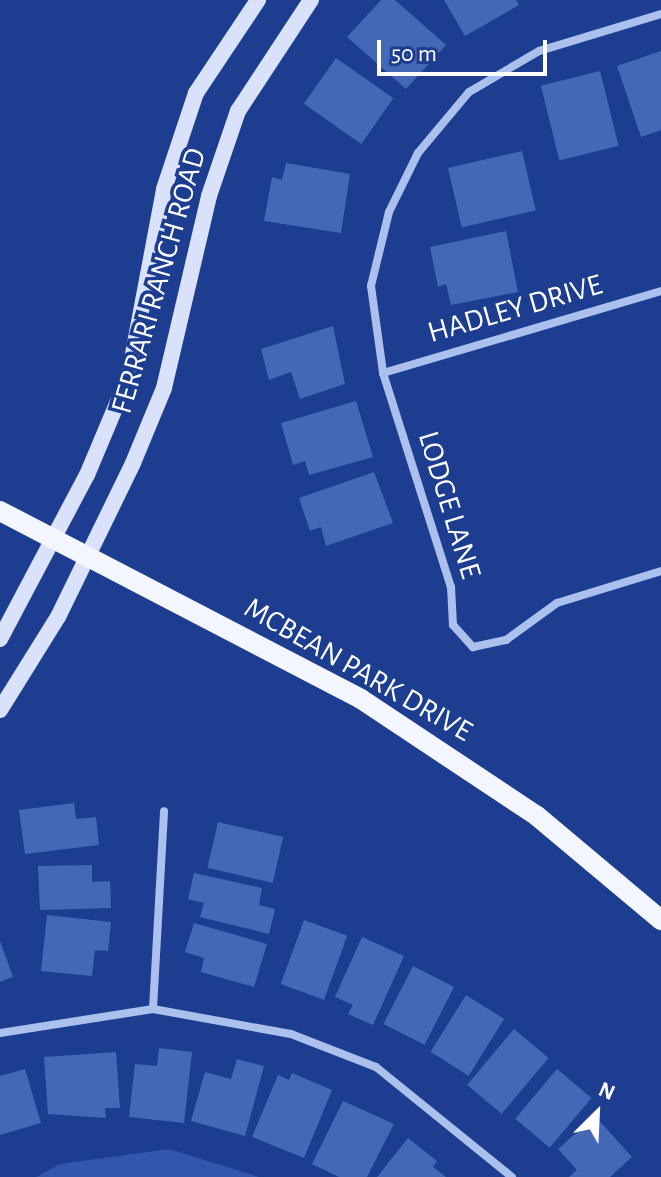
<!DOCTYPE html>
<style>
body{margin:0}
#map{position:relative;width:661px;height:1177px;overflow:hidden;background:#1d3e90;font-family:"Alegreya Sans",sans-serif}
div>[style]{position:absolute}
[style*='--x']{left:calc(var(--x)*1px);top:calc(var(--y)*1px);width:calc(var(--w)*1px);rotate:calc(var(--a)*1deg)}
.green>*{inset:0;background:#3056ae}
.building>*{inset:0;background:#4567b8;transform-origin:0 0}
.street>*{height:8px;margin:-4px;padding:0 4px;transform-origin:4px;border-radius:4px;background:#acc0ee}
.secondary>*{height:16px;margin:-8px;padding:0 8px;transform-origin:8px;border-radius:8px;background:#d9e2fa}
.primary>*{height:20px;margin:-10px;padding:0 10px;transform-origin:10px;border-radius:10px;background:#f3f6ff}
span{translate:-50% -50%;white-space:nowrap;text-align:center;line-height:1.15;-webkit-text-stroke:7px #1d3e90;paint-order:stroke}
.street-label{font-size:30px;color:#fff}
.north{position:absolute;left:557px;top:1073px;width:80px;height:80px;-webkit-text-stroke:6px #1d3e90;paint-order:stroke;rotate:24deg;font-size:22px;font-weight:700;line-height:32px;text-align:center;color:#fff}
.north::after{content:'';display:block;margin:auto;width:28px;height:36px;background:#fff;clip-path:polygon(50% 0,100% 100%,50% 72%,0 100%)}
.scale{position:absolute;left:377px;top:40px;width:170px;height:36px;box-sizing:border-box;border:4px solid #fff;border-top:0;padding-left:10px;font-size:24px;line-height:28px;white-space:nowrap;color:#fff;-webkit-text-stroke:6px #1d3e90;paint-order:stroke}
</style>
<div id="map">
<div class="green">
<div style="clip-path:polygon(169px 1149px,259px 1177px,36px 1177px,60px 1164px)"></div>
</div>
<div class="building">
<div style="clip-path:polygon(381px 0,395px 0,446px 45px,406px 89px,347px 37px)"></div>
<div style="clip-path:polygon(444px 0,516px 0,519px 5px,465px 36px)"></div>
<div style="clip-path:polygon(661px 51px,661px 130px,641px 137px,617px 66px)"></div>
<div style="left:336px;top:58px;width:70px;height:56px;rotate:35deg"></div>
<div style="left:600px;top:71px;width:77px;height:61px;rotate:76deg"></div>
<div style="left:522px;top:151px;width:61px;height:76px;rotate:77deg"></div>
<div style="clip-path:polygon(286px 163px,350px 174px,341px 233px,264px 221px,272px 177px,282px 180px)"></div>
<div style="clip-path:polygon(506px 231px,518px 292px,451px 305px,446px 284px,438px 287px,430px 247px)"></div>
<div style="clip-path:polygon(333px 326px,345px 384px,300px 399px,291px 372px,269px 380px,261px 349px)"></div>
<div style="clip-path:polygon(356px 401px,373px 457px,309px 475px,305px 461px,293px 465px,281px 423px)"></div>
<div style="clip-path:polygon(374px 472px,393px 523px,326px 546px,321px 527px,310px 531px,299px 498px)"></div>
<div style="clip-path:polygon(74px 803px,76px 819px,96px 817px,99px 845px,25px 854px,19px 810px)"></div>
<div style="left:218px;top:822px;width:67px;height:47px;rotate:13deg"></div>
<div style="clip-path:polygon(92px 865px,92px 882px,110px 881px,111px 908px,40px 910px,38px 866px)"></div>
<div style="clip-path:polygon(194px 873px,262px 888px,259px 905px,275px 909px,269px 934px,200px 917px,204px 903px,188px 899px)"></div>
<div style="clip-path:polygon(47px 915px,111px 922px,108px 951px,95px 950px,92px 976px,41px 971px)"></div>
<div style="left:304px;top:920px;width:46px;height:68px;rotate:20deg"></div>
<div style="clip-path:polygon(194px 923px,267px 944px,254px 987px,201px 972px,204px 958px,185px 952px)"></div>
<div style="clip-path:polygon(362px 937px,404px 956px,373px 1025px,348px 1014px,353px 1005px,335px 997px)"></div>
<div style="clip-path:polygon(0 941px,13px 977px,0 982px)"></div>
<div style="left:413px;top:966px;width:46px;height:65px;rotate:27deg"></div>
<div style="left:466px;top:995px;width:45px;height:67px;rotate:32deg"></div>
<div style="left:514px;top:1029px;width:45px;height:73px;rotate:40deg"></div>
<div style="clip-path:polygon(159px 1048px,192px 1052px,184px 1123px,129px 1117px,135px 1064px,157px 1066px)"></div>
<div style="clip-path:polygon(116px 1052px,120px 1108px,105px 1108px,106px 1118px,48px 1114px,44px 1057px)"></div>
<div style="clip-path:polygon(237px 1059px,264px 1066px,245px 1136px,191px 1121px,205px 1072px,231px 1079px)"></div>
<div style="clip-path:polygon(25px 1069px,41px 1123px,0 1135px,0 1076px)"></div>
<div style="left:557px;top:1069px;width:45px;height:65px;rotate:40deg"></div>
<div style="clip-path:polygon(292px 1073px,332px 1090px,304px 1158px,252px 1137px,278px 1075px,289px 1080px)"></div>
<div style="clip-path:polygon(343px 1101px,394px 1124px,367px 1177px,339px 1177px,312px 1164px)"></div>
<div style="clip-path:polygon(595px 1116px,632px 1157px,610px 1177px,569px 1177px,577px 1170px,558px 1149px)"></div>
<div style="clip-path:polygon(408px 1138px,437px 1161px,433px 1167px,446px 1177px,377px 1177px)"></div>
</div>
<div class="street">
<div style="--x:661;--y:14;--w:127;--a:163.1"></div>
<div style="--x:539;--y:51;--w:81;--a:149.6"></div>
<div style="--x:469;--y:92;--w:80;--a:129.9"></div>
<div style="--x:418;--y:153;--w:66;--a:116.2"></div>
<div style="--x:389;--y:212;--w:76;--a:103.7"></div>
<div style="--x:371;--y:286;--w:88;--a:82.1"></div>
<div style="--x:383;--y:373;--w:225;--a:72.4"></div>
<div style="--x:451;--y:587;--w:38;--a:87"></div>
<div style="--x:453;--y:625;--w:30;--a:48"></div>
<div style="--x:473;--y:647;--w:34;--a:-12"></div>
<div style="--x:506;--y:640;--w:63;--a:-36"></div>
<div style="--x:557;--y:603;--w:109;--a:-17.1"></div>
<div style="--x:383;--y:373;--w:290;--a:-16.4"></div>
<div style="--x:153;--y:1009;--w:198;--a:-86.8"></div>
<div style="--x:0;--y:1033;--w:155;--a:-8.9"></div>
<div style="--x:153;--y:1009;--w:140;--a:10.3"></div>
<div style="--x:291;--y:1034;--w:91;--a:21.2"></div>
<div style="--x:376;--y:1067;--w:175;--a:39"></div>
</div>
<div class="secondary">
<div style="--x:0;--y:639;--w:186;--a:-62.1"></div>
<div style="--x:87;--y:475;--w:108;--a:-67.2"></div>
<div style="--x:129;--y:375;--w:189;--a:-79.3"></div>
<div style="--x:164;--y:189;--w:101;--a:-71.6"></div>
<div style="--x:196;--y:93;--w:112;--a:-56.3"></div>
<div style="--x:0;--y:710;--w:110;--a:-58.1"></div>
<div style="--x:58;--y:617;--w:171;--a:-64"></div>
<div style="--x:133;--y:463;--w:81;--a:-67.5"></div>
<div style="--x:164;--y:388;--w:197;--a:-76.8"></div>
<div style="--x:209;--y:196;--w:90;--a:-71.2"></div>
<div style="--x:238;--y:111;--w:133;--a:-56.7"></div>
</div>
<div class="primary">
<div style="--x:0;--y:511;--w:407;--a:27.5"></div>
<div style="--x:361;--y:699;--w:211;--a:33.6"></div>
<div style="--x:537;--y:816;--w:162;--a:40"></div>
</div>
<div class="street-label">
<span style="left:159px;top:281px;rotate:-74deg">FERRARI RANCH ROAD</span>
<span style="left:515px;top:309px;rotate:-16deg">HADLEY DRIVE</span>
<span style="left:449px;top:505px;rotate:73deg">LODGE LANE</span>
<span style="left:358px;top:670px;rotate:30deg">MCBEAN PARK DRIVE</span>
</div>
<div class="north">N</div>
<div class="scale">50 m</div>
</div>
